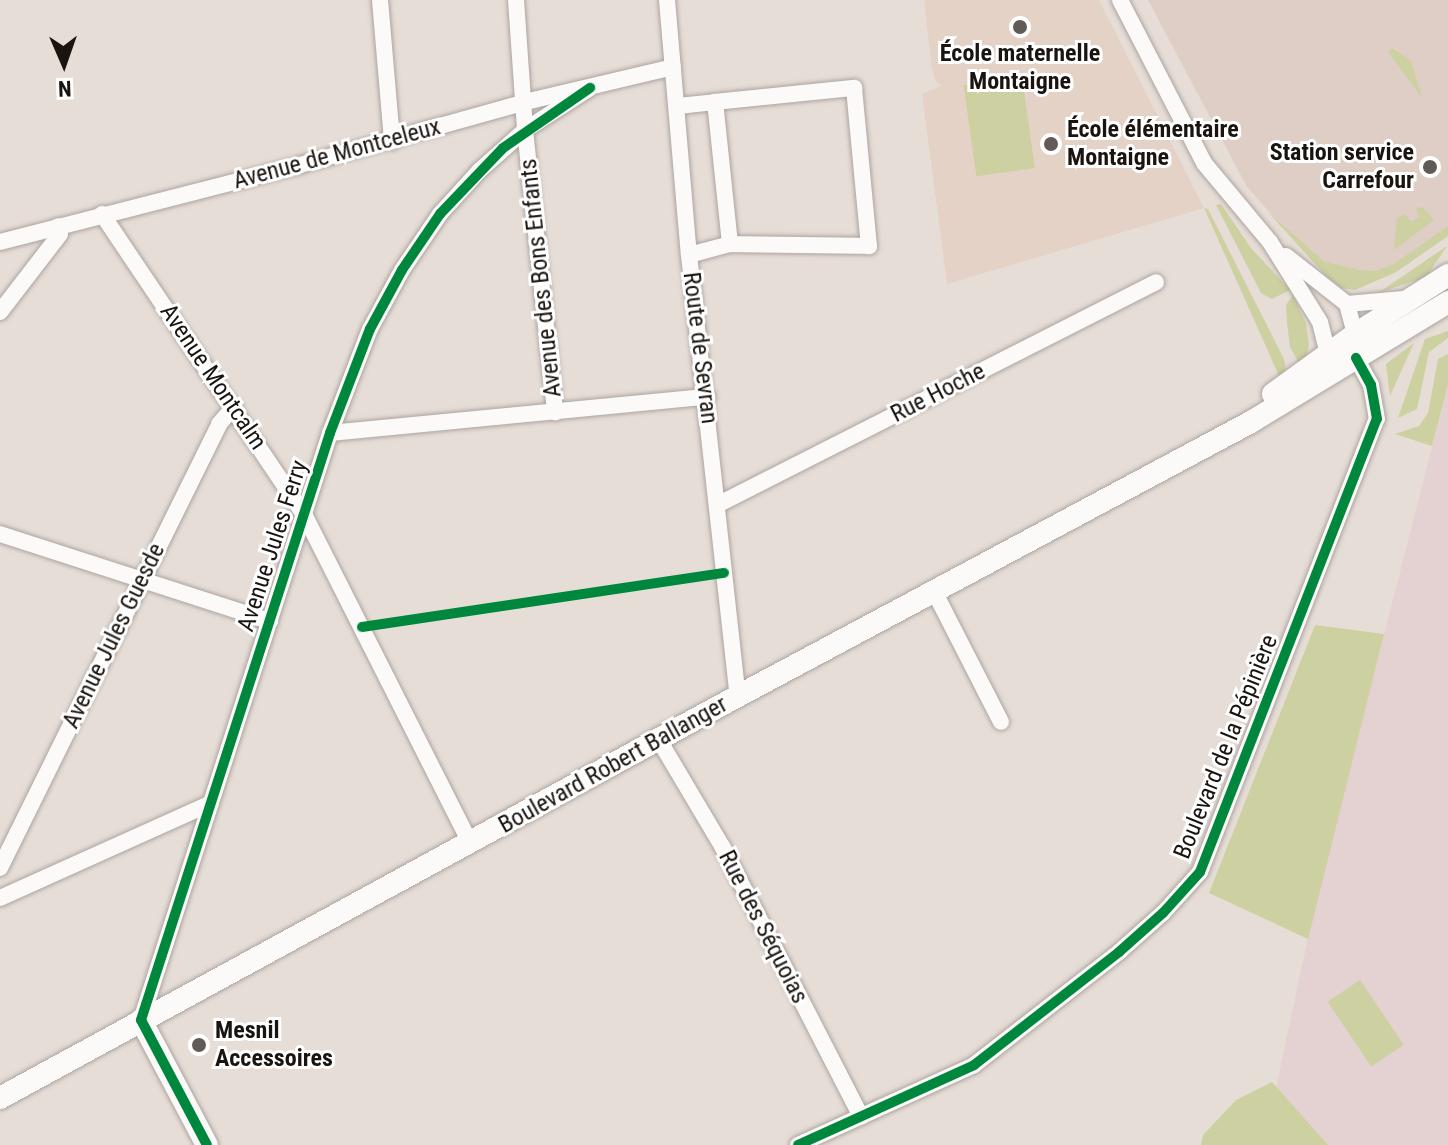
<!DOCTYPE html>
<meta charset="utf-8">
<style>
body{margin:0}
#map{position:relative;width:1448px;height:1145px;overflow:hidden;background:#e7ddd7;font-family:"Roboto Condensed",sans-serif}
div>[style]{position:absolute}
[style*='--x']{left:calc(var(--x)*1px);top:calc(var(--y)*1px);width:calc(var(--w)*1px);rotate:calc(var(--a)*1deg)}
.commercial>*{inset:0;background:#dfcec5}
.built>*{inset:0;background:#e4d2c6}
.medical>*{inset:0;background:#e4d1d1}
.green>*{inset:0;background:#cdd0a1;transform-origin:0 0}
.roads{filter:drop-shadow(0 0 2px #aca49f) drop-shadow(0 0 2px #aca49f)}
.street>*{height:16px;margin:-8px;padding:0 8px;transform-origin:8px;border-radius:8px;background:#fbfaf9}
.secondary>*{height:22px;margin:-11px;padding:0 11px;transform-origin:11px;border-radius:11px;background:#fbfaf9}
.cycleway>*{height:10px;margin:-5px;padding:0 5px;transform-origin:5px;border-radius:5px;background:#00873e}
.dots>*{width:22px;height:22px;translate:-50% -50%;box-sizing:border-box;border:4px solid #fff;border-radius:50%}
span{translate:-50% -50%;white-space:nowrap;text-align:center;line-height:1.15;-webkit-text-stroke:6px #fff;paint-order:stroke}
.poi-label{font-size:24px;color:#1a1410;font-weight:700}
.left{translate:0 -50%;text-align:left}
.right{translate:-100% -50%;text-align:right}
.street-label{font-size:24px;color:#1a1410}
.north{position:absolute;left:24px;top:24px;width:80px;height:80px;-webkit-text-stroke:6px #fff;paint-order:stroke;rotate:178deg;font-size:22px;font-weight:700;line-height:32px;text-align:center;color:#1a1410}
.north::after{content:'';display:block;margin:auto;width:28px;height:36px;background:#1a1410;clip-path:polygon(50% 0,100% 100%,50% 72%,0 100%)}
</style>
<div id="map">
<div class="commercial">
<div style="clip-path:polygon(1148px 0,1448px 0,1448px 236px,1396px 272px,1355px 290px,1342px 288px,1328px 278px,1247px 187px)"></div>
</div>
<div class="built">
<div style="clip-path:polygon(924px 0,1099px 0,1204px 208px,947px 284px,922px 94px,941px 86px,935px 80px,932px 69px)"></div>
</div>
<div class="medical">
<div style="clip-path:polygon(1448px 385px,1448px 1145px,1264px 1145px,1316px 900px)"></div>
</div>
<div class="green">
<div style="clip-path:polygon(1392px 48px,1411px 61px,1422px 98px,1388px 52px)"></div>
<div style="left:1022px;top:77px;width:92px;height:59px;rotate:82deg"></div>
<div style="clip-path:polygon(1221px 204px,1251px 248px,1290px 290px,1272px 299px,1261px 293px,1216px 205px)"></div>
<div style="clip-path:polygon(1422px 207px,1434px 220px,1394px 250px,1397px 218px,1405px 214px,1411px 222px,1419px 217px,1416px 208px)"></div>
<div style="clip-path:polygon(1204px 208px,1208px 209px,1284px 359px,1286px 369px,1280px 378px)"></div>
<div style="clip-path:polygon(1267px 211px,1325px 262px,1360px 270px,1376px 271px,1394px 264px,1448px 226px,1448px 236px,1396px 272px,1355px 290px,1342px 288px,1328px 278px)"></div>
<div style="clip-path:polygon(1447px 246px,1426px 277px,1378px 293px)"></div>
<div style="clip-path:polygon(1293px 295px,1306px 324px,1309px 345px,1306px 358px,1299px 363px,1290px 347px,1287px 323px,1286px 305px)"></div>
<div style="clip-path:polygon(1448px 331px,1448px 338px,1429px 352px,1417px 409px,1398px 418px,1425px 339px)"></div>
<div style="clip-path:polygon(1414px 343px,1390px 396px,1386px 364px)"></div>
<div style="clip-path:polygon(1448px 354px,1448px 385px,1432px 446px,1395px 434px,1419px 426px,1428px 413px,1438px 359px)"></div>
<div style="clip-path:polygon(1315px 625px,1384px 634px,1308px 939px,1209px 893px)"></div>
<div style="left:1360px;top:980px;width:78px;height:39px;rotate:56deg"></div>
<div style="clip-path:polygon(1272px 1082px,1328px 1145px,1201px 1145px,1203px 1135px,1236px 1100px)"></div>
</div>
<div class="roads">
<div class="street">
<div style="--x:380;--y:0;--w:142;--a:85.1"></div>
<div style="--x:516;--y:0;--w:130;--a:86"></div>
<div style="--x:525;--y:130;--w:284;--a:83.9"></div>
<div style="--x:667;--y:0;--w:256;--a:85.1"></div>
<div style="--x:689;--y:255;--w:444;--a:83.7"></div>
<div style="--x:1120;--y:0;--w:183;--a:62.7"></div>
<div style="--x:1204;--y:163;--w:103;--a:50.1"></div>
<div style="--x:1270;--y:242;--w:94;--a:58"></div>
<div style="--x:1320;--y:322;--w:34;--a:76"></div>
<div style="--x:1328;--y:355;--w:6;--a:0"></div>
<div style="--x:678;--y:106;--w:37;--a:-6"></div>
<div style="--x:715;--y:102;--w:140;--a:-5.8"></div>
<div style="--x:854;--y:88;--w:159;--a:84.6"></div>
<div style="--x:869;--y:246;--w:139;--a:-179.2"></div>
<div style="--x:730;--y:244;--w:143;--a:-96"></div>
<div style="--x:102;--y:214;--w:364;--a:56.1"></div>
<div style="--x:305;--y:516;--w:365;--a:63.2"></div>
<div style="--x:0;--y:242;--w:310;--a:-14.4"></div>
<div style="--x:300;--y:165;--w:234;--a:-15.6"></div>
<div style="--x:525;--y:102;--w:152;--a:-13.3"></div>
<div style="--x:689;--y:255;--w:42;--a:-15"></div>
<div style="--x:1286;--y:256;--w:78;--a:38.2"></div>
<div style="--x:1347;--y:304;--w:38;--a:75"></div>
<div style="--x:1347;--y:304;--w:57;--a:-5"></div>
<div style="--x:0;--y:312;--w:98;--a:-52.4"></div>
<div style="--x:60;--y:234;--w:8;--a:-104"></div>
<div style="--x:330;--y:433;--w:379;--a:-5.5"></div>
<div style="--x:719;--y:504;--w:490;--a:-26.9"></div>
<div style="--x:0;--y:534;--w:284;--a:17.9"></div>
<div style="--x:934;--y:591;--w:147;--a:62.9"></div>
<div style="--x:659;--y:740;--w:126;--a:59.3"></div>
<div style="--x:723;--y:848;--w:302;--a:62.8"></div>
<div style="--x:0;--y:868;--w:495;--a:-63.7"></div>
<div style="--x:219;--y:424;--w:23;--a:-49"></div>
<div style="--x:0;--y:898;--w:231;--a:-24.2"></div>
<div style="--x:141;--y:1020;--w:617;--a:-72.15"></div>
<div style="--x:330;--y:433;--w:111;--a:-69"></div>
<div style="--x:370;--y:329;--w:67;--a:-61.5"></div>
<div style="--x:402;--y:270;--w:68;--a:-55.8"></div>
<div style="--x:440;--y:214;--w:58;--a:-47.8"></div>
<div style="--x:479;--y:171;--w:62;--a:-41.7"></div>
<div style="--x:525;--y:130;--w:77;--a:-32.9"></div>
<div style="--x:798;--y:1145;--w:193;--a:-24.4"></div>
<div style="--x:974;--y:1065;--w:184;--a:-37.9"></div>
<div style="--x:1119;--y:952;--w:59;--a:-41.6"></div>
<div style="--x:1163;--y:913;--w:55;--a:-47.9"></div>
<div style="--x:1200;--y:872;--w:486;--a:-68.7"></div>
<div style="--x:1377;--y:419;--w:35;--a:-100"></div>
<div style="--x:1371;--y:385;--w:31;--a:-119"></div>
</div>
<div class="secondary">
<div style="--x:1273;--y:394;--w:104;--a:-36"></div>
<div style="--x:1357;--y:333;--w:108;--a:-32.5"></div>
<div style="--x:141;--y:1020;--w:141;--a:62.2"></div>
<div style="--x:0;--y:1098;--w:840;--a:-28.58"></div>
<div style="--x:738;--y:696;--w:582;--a:-28.11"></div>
<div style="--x:1251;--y:422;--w:231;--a:-31.3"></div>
</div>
</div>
<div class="cycleway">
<div style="--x:362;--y:627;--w:366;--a:-8.5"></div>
<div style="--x:207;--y:1145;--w:141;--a:-117.8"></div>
<div style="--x:141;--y:1020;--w:617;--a:-72.15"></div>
<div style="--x:330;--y:433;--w:111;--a:-69"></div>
<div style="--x:370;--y:329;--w:67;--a:-61.5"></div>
<div style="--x:402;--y:270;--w:68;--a:-55.8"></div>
<div style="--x:440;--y:214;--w:91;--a:-46.3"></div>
<div style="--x:503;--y:148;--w:106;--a:-34.6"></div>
<div style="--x:798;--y:1145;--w:193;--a:-24.4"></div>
<div style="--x:974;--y:1065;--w:184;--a:-37.9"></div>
<div style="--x:1119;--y:952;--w:59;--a:-41.6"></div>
<div style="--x:1163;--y:913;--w:55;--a:-47.9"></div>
<div style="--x:1200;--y:872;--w:486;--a:-68.7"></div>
<div style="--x:1377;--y:419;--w:35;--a:-100"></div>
<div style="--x:1371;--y:385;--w:31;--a:-119"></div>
</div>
<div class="dots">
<div style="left:1020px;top:27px;background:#625a56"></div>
<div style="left:1051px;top:144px;background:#625a56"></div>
<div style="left:1430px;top:167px;background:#625a56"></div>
<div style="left:199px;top:1045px;background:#625a56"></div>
</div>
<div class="poi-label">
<span style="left:1020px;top:68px">École maternelle<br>Montaigne</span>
<span class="left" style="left:1067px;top:144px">École élémentaire<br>Montaigne</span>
<span class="right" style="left:1414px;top:167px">Station service<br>Carrefour</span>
<span class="left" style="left:215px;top:1045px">Mesnil<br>Accessoires</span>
</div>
<div class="street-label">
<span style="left:337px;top:154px;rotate:-15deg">Avenue de Montceleux</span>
<span style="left:541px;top:278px;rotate:-96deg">Avenue des Bons Enfants</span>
<span style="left:700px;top:348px;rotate:83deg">Route de Sevran</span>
<span style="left:213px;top:377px;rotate:56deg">Avenue Montcalm</span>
<span style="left:938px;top:393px;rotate:-27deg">Rue Hoche</span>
<span style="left:273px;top:546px;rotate:-72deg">Avenue Jules Ferry</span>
<span style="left:114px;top:636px;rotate:-64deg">Avenue Jules Guesde</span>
<span style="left:1226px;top:747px;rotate:-68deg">Boulevard de la Pépinière</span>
<span style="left:613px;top:765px;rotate:-29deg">Boulevard Robert Ballanger</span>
<span style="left:763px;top:927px;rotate:63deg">Rue des Séquoias</span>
</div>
<div class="north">N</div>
</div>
